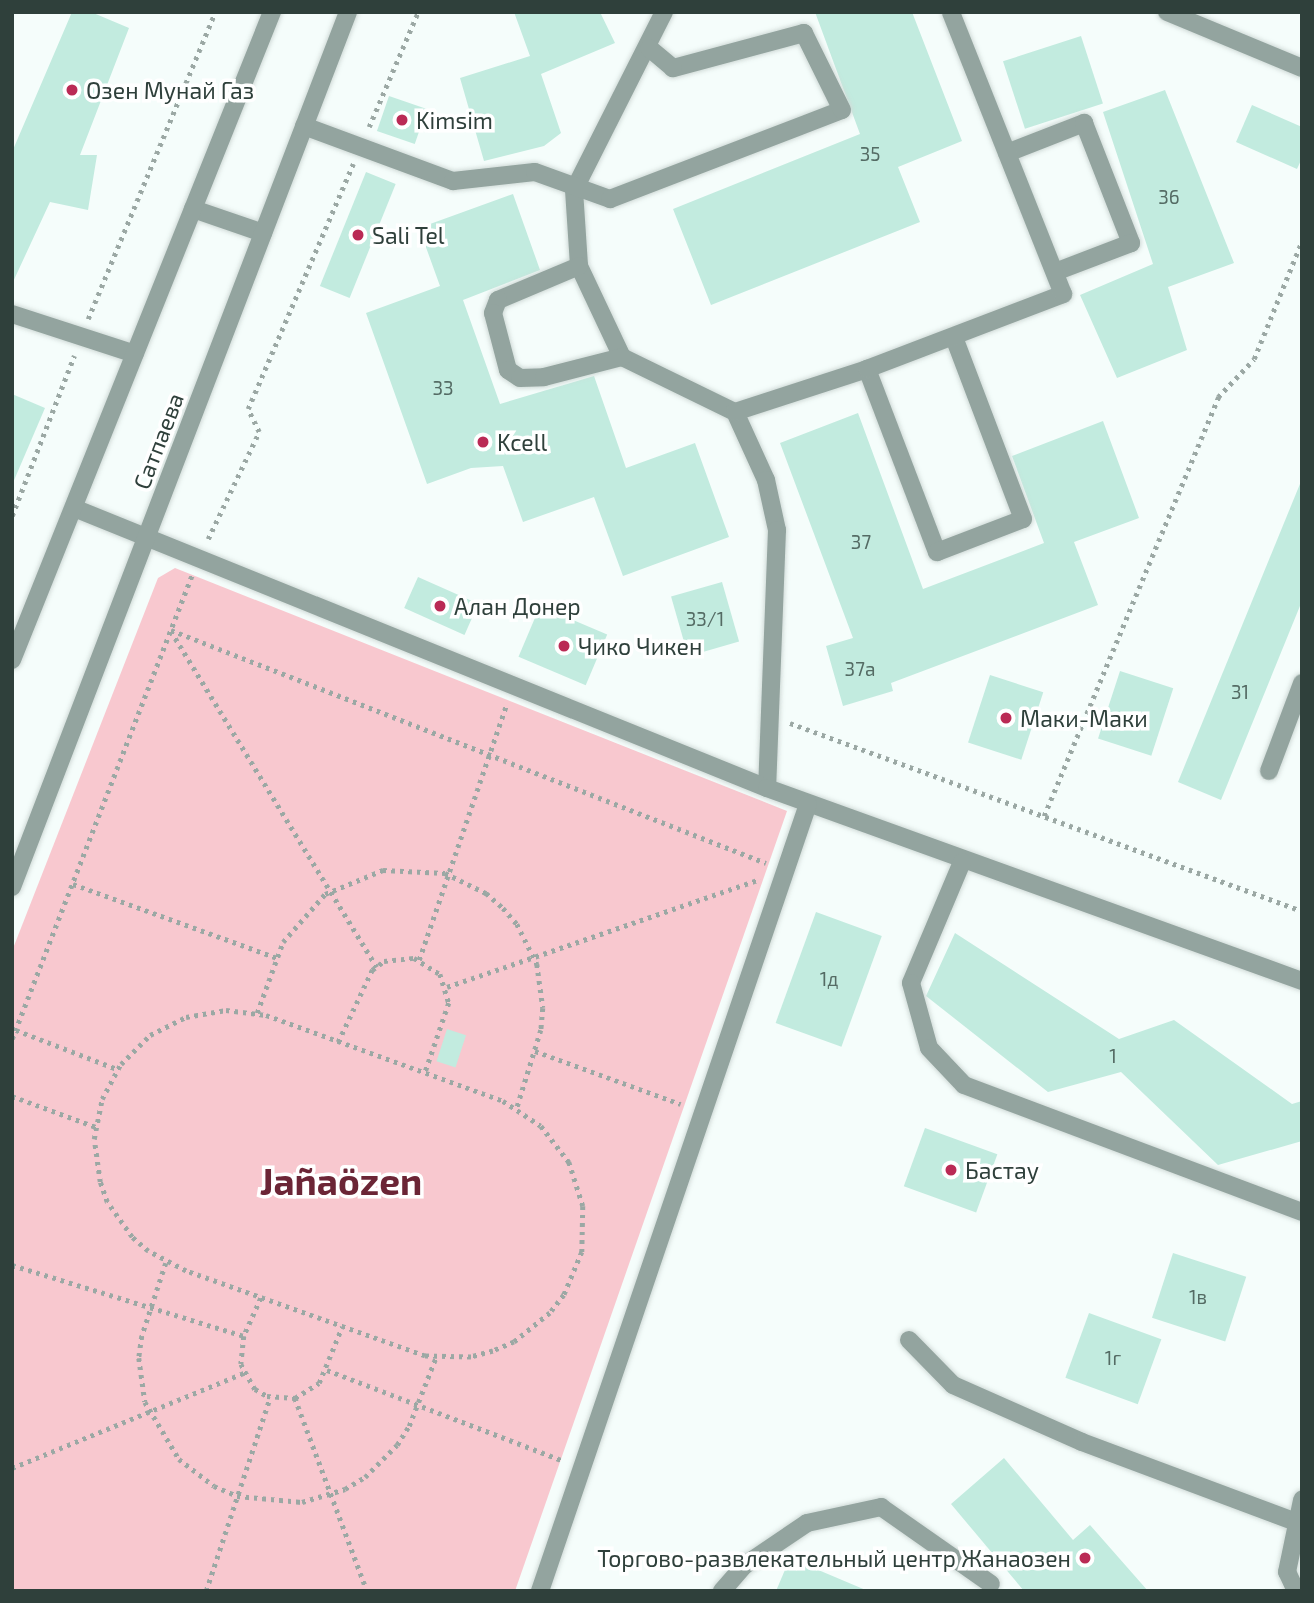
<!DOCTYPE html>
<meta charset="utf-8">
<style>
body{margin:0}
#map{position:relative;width:1314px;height:1603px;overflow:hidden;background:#f5fdfb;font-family:"Exo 2",sans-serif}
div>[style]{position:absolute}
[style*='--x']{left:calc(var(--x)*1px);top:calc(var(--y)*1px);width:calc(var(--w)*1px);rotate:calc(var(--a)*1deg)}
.green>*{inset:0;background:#f8c8cf}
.building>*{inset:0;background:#c2ebdf;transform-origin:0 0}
.path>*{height:4.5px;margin-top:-2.25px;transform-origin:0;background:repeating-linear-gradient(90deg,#9ba8a4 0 3.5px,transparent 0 8.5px)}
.roads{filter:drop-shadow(0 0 2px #d1dbd8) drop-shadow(0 0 2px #d1dbd8)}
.minor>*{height:18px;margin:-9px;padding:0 9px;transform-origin:9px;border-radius:9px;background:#93a49f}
.dots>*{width:19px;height:19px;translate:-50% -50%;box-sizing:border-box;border:4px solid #fff;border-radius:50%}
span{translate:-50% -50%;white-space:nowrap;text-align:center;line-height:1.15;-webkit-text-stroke:7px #fff;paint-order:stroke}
.number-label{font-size:19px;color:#546b64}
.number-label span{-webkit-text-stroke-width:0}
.poi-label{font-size:23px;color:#2f403b}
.left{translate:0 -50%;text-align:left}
.right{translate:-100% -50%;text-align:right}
.street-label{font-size:23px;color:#2f403b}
.town-label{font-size:37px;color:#6b2536;font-weight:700}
.frame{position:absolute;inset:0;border:14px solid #2f403b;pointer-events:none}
</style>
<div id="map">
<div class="green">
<div style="clip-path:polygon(175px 568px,787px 811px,515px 1591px,12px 1591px,12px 951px,158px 578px)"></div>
</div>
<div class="building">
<div style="clip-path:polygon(72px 12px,91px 12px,129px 28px,80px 155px,97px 155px,88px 210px,50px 202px,12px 284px,12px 152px)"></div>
<div style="clip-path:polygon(514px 12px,600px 12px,615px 43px,541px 74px,561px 133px,544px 146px,484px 161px,460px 78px,530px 56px)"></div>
<div style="clip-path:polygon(815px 12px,912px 12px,962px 141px,898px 167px,920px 222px,711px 305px,673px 209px,860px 134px)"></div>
<div style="left:1081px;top:36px;width:71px;height:82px;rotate:72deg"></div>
<div style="clip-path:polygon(1165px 90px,1234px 263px,1168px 287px,1187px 350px,1117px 378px,1080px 295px,1153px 264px,1103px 112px)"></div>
<div style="left:389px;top:96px;width:40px;height:37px;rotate:19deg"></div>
<div style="clip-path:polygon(1252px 105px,1302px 127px,1302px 158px,1297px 169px,1236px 142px)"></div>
<div style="left:366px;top:172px;width:32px;height:123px;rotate:22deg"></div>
<div style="clip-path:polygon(513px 194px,540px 270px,463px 300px,500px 404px,594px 376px,626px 468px,695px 443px,729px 537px,623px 576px,594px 497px,523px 522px,503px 466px,471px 468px,427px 484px,366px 313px,440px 286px,419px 228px)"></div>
<div style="clip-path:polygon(12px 394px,45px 408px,12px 485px)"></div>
<div style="clip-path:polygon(858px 413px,923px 589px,1044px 543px,1012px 456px,1103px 421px,1139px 518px,1074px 542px,1098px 605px,891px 683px,893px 691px,843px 706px,826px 646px,853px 638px,780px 443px)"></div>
<div style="clip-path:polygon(1302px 479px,1302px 601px,1221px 800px,1178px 782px)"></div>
<div style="left:418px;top:577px;width:66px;height:34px;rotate:24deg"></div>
<div style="left:722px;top:582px;width:62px;height:53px;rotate:74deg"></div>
<div style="left:540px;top:606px;width:73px;height:55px;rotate:23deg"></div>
<div style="left:1120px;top:671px;width:56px;height:71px;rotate:18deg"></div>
<div style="left:990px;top:675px;width:56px;height:71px;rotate:18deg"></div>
<div style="left:816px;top:912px;width:70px;height:118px;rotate:20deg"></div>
<div style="clip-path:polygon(955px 933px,1119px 1039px,1174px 1020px,1292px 1104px,1302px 1101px,1302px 1141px,1218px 1165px,1121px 1072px,1048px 1092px,926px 996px)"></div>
<div style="left:447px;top:1029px;width:20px;height:34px;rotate:18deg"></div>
<div style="left:925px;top:1128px;width:77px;height:62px;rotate:20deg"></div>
<div style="left:1173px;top:1253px;width:77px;height:68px;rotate:18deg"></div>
<div style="left:1089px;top:1313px;width:77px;height:69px;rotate:20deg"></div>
<div style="clip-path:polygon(1004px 1458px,1073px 1540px,1090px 1525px,1148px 1591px,1024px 1591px,951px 1504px)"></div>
<div style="clip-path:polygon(790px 1558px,868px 1591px,776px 1591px)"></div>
</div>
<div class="path">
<div style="--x:369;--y:127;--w:125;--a:-66.9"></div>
<div style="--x:88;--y:319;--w:332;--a:-67.5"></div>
<div style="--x:12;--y:516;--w:172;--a:-68.8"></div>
<div style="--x:208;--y:539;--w:119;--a:-64.5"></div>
<div style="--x:259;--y:432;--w:25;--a:-116"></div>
<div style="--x:248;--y:409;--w:267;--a:-66.8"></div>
<div style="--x:171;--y:630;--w:639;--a:21.39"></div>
<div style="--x:171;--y:631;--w:394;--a:58.5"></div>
<div style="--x:790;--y:723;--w:545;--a:20.16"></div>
<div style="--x:1044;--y:816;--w:454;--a:-67.4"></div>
<div style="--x:1218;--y:397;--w:52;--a:-46.5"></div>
<div style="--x:1254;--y:359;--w:127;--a:-67.9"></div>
<div style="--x:73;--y:884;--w:217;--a:19.9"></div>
<div style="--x:419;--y:960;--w:268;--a:-71.1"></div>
<div style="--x:447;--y:987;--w:331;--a:-19"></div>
<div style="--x:226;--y:1010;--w:40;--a:7.1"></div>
<div style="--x:266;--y:1015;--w:252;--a:19.9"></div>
<div style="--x:503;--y:1101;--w:45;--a:33.3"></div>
<div style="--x:541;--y:1126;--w:46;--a:52.1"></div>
<div style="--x:569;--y:1162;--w:46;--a:72.3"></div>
<div style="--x:583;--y:1206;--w:46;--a:91.2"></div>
<div style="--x:582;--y:1252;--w:47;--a:112.7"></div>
<div style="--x:564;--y:1295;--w:23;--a:128"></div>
<div style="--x:550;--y:1313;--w:46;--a:141.1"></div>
<div style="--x:514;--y:1342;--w:23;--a:157"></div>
<div style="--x:493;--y:1351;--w:23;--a:165"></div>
<div style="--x:471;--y:1357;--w:46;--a:-178.8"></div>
<div style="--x:425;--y:1356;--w:254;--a:-160.4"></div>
<div style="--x:186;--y:1271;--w:43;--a:-152.2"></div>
<div style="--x:148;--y:1251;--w:21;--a:-139"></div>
<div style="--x:132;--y:1237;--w:43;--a:-125.5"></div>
<div style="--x:107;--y:1202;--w:21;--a:-109"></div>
<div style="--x:100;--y:1182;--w:43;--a:-97.9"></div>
<div style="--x:94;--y:1139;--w:41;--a:-78.7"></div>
<div style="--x:102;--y:1099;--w:40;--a:-62"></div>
<div style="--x:121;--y:1064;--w:41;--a:-45"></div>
<div style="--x:150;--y:1035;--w:40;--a:-26.6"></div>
<div style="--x:186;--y:1017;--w:41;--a:-9.9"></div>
<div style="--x:257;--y:1013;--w:76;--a:-69.9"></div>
<div style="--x:283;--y:942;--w:64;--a:-48.8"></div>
<div style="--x:325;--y:894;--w:63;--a:-22.5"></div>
<div style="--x:383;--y:870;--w:62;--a:2.8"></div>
<div style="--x:445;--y:873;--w:46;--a:26"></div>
<div style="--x:486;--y:893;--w:23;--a:41"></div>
<div style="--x:503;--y:908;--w:21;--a:49"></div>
<div style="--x:517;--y:924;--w:45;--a:63.4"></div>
<div style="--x:537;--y:964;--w:44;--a:82.2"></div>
<div style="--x:543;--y:1008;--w:22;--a:95"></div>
<div style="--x:541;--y:1030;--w:82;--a:107.1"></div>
<div style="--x:16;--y:1030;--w:108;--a:21.1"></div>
<div style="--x:12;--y:1039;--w:497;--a:-68.8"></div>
<div style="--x:338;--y:1042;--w:80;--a:-64.7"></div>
<div style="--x:372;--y:970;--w:15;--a:-37"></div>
<div style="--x:384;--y:961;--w:30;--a:-6"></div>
<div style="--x:414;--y:958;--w:31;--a:32"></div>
<div style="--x:440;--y:974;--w:30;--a:73"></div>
<div style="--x:449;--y:1003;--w:74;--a:108.9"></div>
<div style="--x:535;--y:1051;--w:155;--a:20"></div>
<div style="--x:12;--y:1096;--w:90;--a:20.3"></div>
<div style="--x:166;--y:1263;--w:77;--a:108.2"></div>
<div style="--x:142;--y:1336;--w:22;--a:98"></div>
<div style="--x:139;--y:1358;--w:44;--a:82.2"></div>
<div style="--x:145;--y:1402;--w:66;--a:59.2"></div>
<div style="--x:179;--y:1459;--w:44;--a:37.6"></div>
<div style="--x:214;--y:1486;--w:25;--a:23"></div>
<div style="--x:237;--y:1496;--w:65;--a:5.3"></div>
<div style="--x:302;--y:1502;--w:45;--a:-16.8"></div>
<div style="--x:345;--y:1489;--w:23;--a:-31"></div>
<div style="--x:365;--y:1477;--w:45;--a:-45"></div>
<div style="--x:397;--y:1445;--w:22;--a:-58"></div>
<div style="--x:409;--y:1426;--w:74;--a:-68.6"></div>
<div style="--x:12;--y:1265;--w:243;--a:17"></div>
<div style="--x:261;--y:1298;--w:42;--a:114.1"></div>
<div style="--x:244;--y:1336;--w:28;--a:96"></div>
<div style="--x:241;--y:1364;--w:29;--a:61"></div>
<div style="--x:255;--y:1389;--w:14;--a:30"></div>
<div style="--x:267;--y:1396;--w:28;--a:4"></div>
<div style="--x:295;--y:1398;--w:28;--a:-32"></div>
<div style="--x:319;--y:1383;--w:61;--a:-67.7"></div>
<div style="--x:327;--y:1370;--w:252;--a:21"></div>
<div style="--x:295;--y:1398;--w:206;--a:69.5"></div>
<div style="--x:12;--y:1468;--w:251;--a:-22.3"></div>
<div style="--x:206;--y:1591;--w:204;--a:-71.7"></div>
</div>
<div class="roads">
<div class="minor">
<div style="--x:664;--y:12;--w:199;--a:116.8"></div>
<div style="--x:574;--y:190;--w:76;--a:86.2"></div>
<div style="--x:579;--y:266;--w:101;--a:64.7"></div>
<div style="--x:622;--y:357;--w:126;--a:26"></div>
<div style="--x:735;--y:412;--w:75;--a:65.5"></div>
<div style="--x:766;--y:480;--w:51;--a:77.6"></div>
<div style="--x:777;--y:530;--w:258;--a:92.2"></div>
<div style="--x:1167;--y:12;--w:146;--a:22.5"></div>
<div style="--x:304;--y:126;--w:159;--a:20.3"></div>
<div style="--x:453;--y:181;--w:82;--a:-6.3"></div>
<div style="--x:535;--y:172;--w:80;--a:19.8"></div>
<div style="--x:610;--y:199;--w:248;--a:-21"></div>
<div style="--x:842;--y:110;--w:86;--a:-116.3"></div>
<div style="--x:804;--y:33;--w:136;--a:165"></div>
<div style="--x:673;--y:68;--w:31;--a:-140"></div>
<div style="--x:1007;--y:153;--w:83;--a:-21.3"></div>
<div style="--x:1084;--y:123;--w:129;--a:68.6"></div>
<div style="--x:1131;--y:243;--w:81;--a:159.1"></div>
<div style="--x:193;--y:209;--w:74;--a:18.9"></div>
<div style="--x:579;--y:266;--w:88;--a:157.2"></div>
<div style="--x:498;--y:300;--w:14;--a:111"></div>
<div style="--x:493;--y:313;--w:59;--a:75.3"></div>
<div style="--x:508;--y:370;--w:14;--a:34"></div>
<div style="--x:520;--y:378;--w:24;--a:-2"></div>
<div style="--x:544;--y:377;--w:81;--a:-14.4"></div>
<div style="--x:12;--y:314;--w:129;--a:18"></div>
<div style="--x:867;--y:369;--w:196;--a:69.1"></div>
<div style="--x:937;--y:552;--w:92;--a:-21"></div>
<div style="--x:1023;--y:519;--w:195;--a:-110.8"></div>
<div style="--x:735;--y:412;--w:139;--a:-18"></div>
<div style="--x:867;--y:369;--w:210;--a:-20.9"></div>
<div style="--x:1063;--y:294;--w:303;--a:-111.7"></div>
<div style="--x:74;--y:508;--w:747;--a:22"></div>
<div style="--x:767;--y:788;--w:569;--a:19.84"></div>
<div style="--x:12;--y:660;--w:698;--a:-68.14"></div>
<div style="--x:1269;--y:771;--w:94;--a:-69.4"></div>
<div style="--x:962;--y:862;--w:131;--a:112.9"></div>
<div style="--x:911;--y:983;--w:67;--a:74.5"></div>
<div style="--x:929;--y:1048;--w:51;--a:46.6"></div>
<div style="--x:964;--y:1085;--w:361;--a:20.6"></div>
<div style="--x:12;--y:887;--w:937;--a:-68.99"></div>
<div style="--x:909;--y:1340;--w:63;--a:45.6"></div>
<div style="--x:953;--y:1385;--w:141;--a:23.8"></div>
<div style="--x:1082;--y:1442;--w:228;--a:20.5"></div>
<div style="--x:540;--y:1591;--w:831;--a:-71.19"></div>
<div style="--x:722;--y:1591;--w:35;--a:-49"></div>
<div style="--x:745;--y:1565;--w:75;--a:-34.1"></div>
<div style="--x:807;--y:1523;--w:76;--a:-12.2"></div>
<div style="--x:881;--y:1507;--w:134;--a:35"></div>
<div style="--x:1296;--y:1591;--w:21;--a:-115"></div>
<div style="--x:1287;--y:1572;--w:74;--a:-78.2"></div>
</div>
</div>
<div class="dots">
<div style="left:72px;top:90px;background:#ba2a55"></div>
<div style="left:402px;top:120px;background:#ba2a55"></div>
<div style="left:358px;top:235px;background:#ba2a55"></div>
<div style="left:483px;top:442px;background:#ba2a55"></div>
<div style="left:440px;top:606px;background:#ba2a55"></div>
<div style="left:564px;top:646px;background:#ba2a55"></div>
<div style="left:1006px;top:718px;background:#ba2a55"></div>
<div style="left:951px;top:1170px;background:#ba2a55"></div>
<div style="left:1085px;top:1558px;background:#ba2a55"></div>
</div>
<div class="number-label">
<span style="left:870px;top:154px">35</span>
<span style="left:1169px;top:197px">36</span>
<span style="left:443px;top:388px">33</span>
<span style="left:861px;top:542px">37</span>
<span style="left:705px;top:619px">33/1</span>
<span style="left:860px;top:669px">37а</span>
<span style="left:1240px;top:692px">31</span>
<span style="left:829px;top:979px">1д</span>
<span style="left:1113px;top:1056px">1</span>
<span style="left:1198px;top:1297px">1в</span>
<span style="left:1113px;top:1358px">1г</span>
</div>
<div class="poi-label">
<span class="left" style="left:86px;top:90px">Озен Мунай Газ</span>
<span class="left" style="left:416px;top:120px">Kimsim</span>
<span class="left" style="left:372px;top:235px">Sali Tel</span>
<span class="left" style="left:497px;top:442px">Kcell</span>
<span class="left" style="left:454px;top:606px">Алан Донер</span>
<span class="left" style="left:578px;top:646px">Чико Чикен</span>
<span class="left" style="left:1020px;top:718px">Маки-Маки</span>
<span class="left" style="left:965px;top:1170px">Бастау</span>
<span class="right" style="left:1071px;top:1558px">Торгово-развлекательный центр Жанаозен</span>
</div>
<div class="street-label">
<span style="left:158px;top:441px;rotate:-69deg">Сатпаева</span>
</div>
<div class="town-label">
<span style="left:341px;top:1180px">Jañaözen</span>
</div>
<div class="frame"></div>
</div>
